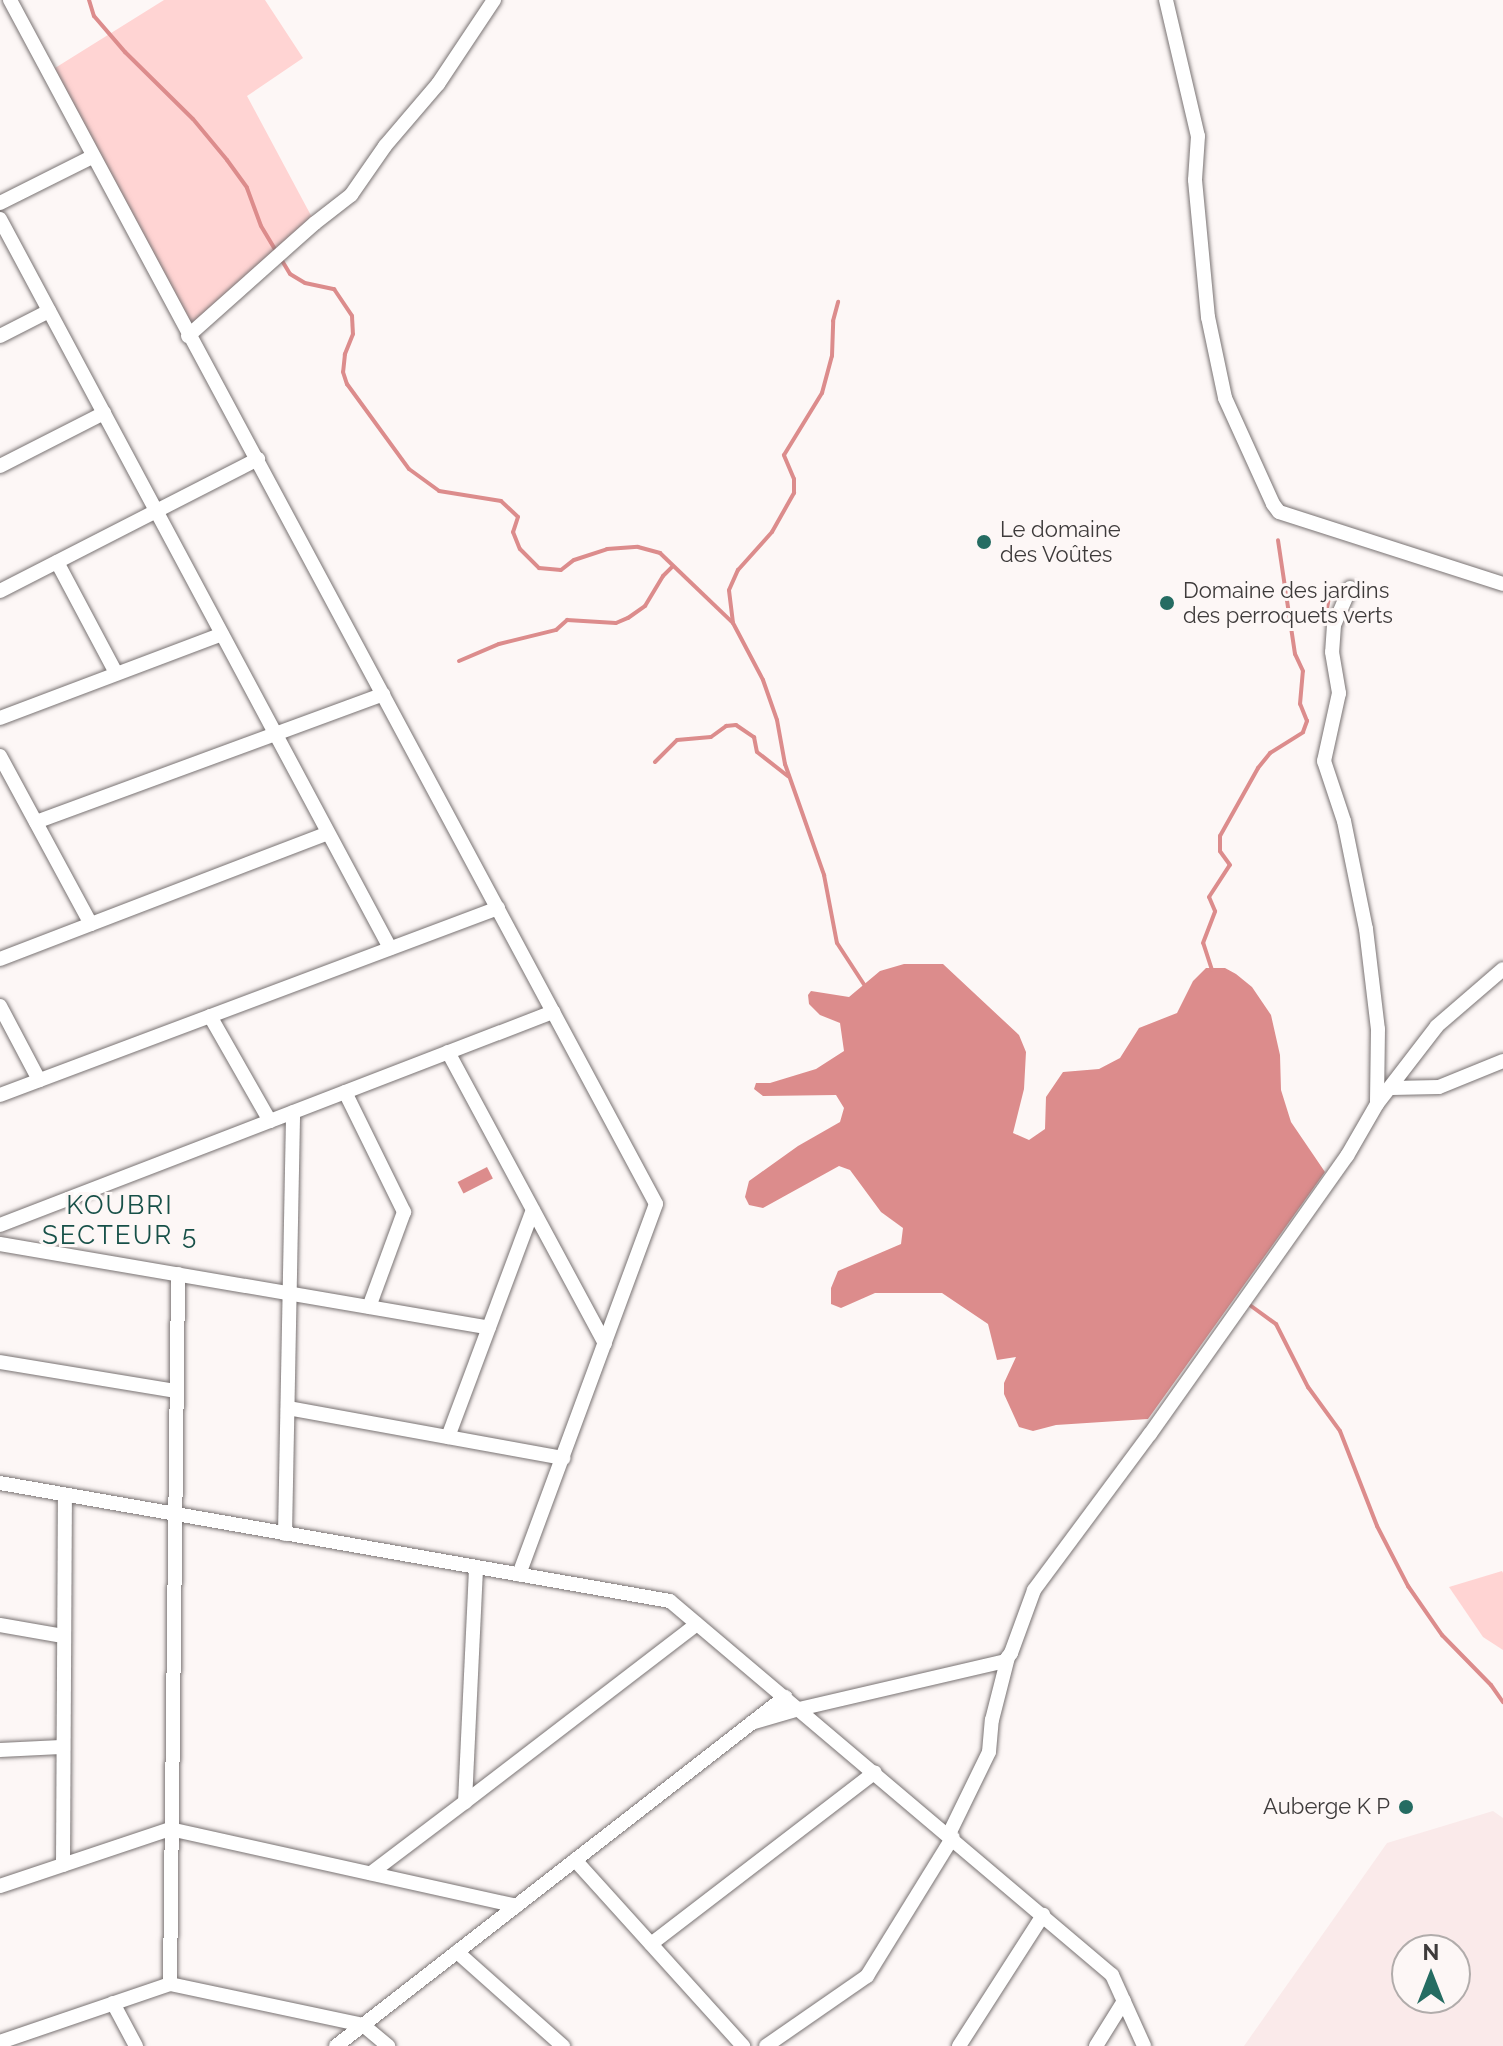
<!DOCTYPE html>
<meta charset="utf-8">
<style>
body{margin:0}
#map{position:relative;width:1503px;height:2046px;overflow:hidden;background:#fdf7f6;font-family:Raleway,sans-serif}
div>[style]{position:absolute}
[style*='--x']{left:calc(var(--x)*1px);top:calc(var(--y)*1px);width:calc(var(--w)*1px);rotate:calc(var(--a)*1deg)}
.built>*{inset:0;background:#faeaea}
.green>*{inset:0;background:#ffd4d3}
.water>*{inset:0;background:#dc8c8c;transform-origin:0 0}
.stream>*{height:4px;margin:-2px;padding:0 2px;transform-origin:2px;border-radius:2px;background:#dc8c8c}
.roads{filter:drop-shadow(0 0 2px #797373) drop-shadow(0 0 2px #797373)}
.minor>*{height:14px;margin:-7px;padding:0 7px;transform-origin:7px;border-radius:7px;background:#fff}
.dots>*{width:22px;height:22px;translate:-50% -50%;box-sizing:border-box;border:4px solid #fdf7f6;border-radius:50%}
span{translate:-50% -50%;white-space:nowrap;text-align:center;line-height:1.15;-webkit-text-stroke:6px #fdf7f6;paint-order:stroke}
.poi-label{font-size:22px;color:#3e3b3b}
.left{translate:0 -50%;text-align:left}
.right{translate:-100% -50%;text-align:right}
.quarter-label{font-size:26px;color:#175048;letter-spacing:2px}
.north{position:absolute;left:1391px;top:1934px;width:80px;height:80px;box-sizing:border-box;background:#fdf7f6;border:2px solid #b1acab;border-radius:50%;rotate:0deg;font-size:22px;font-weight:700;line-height:32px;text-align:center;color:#3e3b3b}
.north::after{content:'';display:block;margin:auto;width:28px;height:36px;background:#256c62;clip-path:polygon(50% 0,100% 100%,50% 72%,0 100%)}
</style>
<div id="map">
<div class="built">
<div style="clip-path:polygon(evenodd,1493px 1811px,1503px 1818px,1503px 2046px,1244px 2046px,1387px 1843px,1493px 1811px,1407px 1950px,1455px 1950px,1455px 1998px,1407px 1998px,1407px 1950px)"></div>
</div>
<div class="green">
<div style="clip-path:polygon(164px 0,265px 0,303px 58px,247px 96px,315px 223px,188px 336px,47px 73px)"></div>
<div style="clip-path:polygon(1502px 1571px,1503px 1573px,1503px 1650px,1483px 1637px,1449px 1587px)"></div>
</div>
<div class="water">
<div style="clip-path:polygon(904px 964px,943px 964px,1019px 1035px,1026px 1052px,1024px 1089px,1013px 1133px,1029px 1140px,1045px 1129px,1046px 1097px,1063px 1072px,1099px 1069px,1120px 1058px,1139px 1028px,1177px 1013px,1193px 981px,1206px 968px,1225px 968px,1236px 974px,1252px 987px,1271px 1015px,1280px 1055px,1281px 1090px,1291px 1122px,1325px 1172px,1148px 1419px,1056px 1425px,1033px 1431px,1019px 1427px,1004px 1394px,1004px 1383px,1016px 1357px,997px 1360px,988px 1324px,942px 1293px,875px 1293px,841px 1308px,831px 1304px,831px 1288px,838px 1271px,901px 1244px,903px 1228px,881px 1212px,850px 1170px,839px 1166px,763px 1208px,749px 1205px,745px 1197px,749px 1181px,798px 1146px,840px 1122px,844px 1108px,836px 1095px,763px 1096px,754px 1089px,756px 1083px,770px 1083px,816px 1069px,844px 1051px,840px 1023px,820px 1015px,809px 1004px,808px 995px,811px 991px,849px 997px,880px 971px)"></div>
<div style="left:487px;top:1167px;width:13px;height:33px;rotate:63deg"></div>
</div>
<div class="stream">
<div style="--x:89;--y:0;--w:17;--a:73"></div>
<div style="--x:94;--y:16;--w:48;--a:49.3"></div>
<div style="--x:125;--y:52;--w:95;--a:44.6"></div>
<div style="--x:193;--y:119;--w:53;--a:50.3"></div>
<div style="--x:227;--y:160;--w:34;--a:54"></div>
<div style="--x:247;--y:188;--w:40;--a:69.8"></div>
<div style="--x:261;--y:226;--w:29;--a:59"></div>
<div style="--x:281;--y:259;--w:17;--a:59"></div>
<div style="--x:290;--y:274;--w:17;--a:31"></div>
<div style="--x:305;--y:283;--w:30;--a:12"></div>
<div style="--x:334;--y:289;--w:32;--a:56"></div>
<div style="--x:352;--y:316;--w:18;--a:87"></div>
<div style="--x:353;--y:334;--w:22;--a:112"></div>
<div style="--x:345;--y:354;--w:18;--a:96"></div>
<div style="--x:343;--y:372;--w:13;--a:72"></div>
<div style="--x:347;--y:384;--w:105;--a:53.9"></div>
<div style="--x:409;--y:469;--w:37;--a:36"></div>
<div style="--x:439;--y:491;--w:63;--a:9.2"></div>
<div style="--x:501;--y:501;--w:23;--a:43"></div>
<div style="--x:518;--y:517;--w:16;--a:108"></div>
<div style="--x:513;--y:532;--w:18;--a:68"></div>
<div style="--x:520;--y:549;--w:27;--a:45"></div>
<div style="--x:539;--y:568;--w:22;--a:5"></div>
<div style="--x:561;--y:570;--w:16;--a:-38"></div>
<div style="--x:574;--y:560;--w:35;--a:-18"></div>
<div style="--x:607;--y:549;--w:31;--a:-4"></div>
<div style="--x:638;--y:547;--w:23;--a:15"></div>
<div style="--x:660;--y:553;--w:101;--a:43.8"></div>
<div style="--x:733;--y:623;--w:64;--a:62.2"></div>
<div style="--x:763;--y:680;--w:42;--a:70.7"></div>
<div style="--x:777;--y:720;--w:45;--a:79.7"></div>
<div style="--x:785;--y:764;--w:118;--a:70.6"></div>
<div style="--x:824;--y:875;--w:69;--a:79.2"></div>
<div style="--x:837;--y:943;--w:51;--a:56.9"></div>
<div style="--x:733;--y:623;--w:33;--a:-97"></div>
<div style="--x:729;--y:590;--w:22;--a:-66"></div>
<div style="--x:738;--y:570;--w:51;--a:-48.2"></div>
<div style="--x:772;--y:532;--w:45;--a:-60.6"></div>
<div style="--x:794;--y:493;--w:14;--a:-90"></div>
<div style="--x:794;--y:479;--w:26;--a:-113"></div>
<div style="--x:784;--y:455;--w:73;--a:-58.5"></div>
<div style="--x:822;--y:393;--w:38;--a:-75"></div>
<div style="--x:832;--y:356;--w:35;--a:-88"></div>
<div style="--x:833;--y:321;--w:20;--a:-75"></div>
<div style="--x:1293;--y:623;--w:25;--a:-7"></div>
<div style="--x:1318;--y:620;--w:11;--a:-41"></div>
<div style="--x:1326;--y:613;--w:21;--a:-79"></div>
<div style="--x:459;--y:661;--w:43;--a:-23"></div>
<div style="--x:499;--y:644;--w:59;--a:-13.8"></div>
<div style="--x:556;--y:630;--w:15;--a:-42"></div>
<div style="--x:567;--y:620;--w:49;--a:3.5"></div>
<div style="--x:616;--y:623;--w:13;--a:-23"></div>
<div style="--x:628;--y:618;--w:21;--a:-35"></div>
<div style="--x:645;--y:606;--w:35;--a:-59"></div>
<div style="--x:663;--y:576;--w:14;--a:-45"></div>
<div style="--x:655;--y:762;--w:31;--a:-45"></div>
<div style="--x:677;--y:740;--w:34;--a:-5"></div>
<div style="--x:711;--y:737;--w:19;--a:-36"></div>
<div style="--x:726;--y:726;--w:10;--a:-6"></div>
<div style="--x:736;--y:725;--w:22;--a:34"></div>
<div style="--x:754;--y:737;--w:15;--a:79"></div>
<div style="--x:757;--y:752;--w:39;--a:38"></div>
<div style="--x:1212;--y:970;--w:28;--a:-108"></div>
<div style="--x:1203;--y:943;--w:34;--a:-69"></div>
<div style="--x:1215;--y:911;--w:15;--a:-113"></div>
<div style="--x:1209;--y:897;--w:38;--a:-57"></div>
<div style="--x:1230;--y:865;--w:17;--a:-126"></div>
<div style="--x:1220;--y:851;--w:15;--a:-90"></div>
<div style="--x:1220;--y:836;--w:78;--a:-60.8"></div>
<div style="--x:1258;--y:768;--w:19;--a:-51"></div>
<div style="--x:1270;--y:753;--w:39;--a:-32"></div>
<div style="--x:1303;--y:732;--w:12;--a:-70"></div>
<div style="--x:1307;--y:721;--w:18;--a:-112"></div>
<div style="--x:1300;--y:704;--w:33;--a:-85"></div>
<div style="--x:1303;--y:671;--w:19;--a:-115"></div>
<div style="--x:1295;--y:654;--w:115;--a:-98.5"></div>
<div style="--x:1247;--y:1303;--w:36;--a:36"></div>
<div style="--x:1276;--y:1324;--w:71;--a:63.1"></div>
<div style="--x:1308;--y:1387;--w:54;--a:54"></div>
<div style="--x:1340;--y:1431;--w:102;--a:68.7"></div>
<div style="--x:1377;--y:1526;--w:68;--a:62.7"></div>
<div style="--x:1408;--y:1586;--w:60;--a:55.2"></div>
<div style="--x:1442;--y:1635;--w:70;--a:45.6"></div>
<div style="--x:1491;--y:1685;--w:21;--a:55"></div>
</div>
<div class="roads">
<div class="minor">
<div style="--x:10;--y:0;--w:1366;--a:61.78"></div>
<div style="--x:656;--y:1204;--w:395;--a:110.3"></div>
<div style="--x:1166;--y:0;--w:140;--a:76.8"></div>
<div style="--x:1198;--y:136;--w:44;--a:93.9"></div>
<div style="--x:1195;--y:180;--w:138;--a:84.6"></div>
<div style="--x:1208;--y:317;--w:83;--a:78.1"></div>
<div style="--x:1225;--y:398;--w:116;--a:65.6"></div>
<div style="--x:1273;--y:504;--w:10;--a:53"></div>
<div style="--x:1279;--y:512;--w:235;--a:17.8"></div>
<div style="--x:0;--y:203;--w:103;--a:-26.6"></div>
<div style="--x:0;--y:219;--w:827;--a:61.85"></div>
<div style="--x:0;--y:336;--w:55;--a:-27"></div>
<div style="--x:188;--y:336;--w:170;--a:-41.7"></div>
<div style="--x:315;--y:223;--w:46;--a:-37.9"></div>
<div style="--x:351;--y:195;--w:60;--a:-55.2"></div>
<div style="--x:385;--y:146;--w:82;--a:-49.5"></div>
<div style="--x:438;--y:84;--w:101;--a:-56.3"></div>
<div style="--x:0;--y:466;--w:117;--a:-27"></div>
<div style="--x:57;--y:562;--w:126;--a:62"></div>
<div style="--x:1350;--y:588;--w:40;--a:113.4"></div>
<div style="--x:1334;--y:625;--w:27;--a:94"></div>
<div style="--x:1332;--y:652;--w:42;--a:80.3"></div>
<div style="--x:1339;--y:693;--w:70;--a:102.4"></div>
<div style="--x:1324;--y:761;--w:63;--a:71.6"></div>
<div style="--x:1344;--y:821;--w:110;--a:78.5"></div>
<div style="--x:1366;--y:929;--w:101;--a:83.2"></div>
<div style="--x:1378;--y:1029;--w:75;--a:90.8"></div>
<div style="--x:0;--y:591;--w:290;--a:-27.1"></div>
<div style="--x:0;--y:718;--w:237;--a:-20.7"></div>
<div style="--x:0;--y:756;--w:191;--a:61.6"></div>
<div style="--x:36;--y:822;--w:370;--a:-20.2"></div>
<div style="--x:0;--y:959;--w:351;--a:-21"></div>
<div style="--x:0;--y:1006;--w:84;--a:62.2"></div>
<div style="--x:210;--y:1016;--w:121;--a:60.3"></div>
<div style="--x:448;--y:1052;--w:331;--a:61.7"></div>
<div style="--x:1392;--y:1088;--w:47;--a:-1.2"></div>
<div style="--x:1439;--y:1087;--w:69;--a:-22.1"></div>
<div style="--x:345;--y:1092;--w:134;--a:63.8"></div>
<div style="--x:404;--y:1212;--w:101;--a:110.2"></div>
<div style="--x:0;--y:1095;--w:532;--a:-20.58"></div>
<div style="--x:0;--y:1225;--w:593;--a:-21.07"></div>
<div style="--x:0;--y:1244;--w:496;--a:9.7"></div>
<div style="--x:0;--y:1362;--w:178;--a:9.4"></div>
<div style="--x:288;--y:1408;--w:280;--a:10.3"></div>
<div style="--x:448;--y:1437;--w:242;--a:-69.5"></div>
<div style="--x:0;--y:1483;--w:680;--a:9.99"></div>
<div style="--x:670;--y:1601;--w:579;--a:40.24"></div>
<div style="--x:1112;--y:1975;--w:78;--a:65.7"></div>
<div style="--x:285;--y:1534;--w:422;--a:-88.9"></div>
<div style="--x:0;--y:1625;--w:64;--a:9.9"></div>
<div style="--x:751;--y:1723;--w:50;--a:-16.3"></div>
<div style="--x:799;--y:1709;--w:212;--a:-13.1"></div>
<div style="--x:1005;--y:1661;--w:10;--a:-53"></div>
<div style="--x:1011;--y:1653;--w:67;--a:-69.9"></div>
<div style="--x:1034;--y:1590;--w:194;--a:-53.4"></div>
<div style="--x:1150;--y:1434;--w:341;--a:-54.7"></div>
<div style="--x:1347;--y:1156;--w:60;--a:-60"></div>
<div style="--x:1377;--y:1104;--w:98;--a:-52.4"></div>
<div style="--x:1437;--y:1026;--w:87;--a:-40.8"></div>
<div style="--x:0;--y:1750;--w:61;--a:-2.8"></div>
<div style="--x:465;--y:1802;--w:292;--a:-37.5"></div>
<div style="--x:949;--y:1834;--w:91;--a:-64"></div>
<div style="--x:989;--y:1752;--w:32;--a:-85"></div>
<div style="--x:992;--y:1720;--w:65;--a:-75.7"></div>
<div style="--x:575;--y:1860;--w:251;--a:47.9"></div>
<div style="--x:63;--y:1865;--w:370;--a:-89.7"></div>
<div style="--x:371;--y:1873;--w:118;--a:-37.1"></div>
<div style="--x:465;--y:1802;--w:235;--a:-87.3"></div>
<div style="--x:0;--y:1886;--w:179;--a:-18.5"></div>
<div style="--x:170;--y:1829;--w:355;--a:12.5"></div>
<div style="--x:651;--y:1944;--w:282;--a:-37.5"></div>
<div style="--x:457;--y:1952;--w:142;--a:41.6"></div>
<div style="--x:170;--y:1984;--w:710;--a:-89.35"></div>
<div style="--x:113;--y:2003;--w:49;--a:61.9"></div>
<div style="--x:0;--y:2042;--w:180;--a:-18.8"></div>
<div style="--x:170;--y:1984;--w:197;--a:12"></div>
<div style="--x:363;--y:2025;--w:33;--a:40"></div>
<div style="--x:336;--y:2046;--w:569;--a:-37.86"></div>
<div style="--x:766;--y:2046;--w:123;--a:-34.7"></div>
<div style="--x:867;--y:1976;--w:163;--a:-58.3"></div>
<div style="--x:959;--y:2046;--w:156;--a:-57.3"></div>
<div style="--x:1096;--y:2046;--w:53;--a:-58.1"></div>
</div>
</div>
<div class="dots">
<div style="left:984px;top:542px;background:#256c62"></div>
<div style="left:1167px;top:603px;background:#256c62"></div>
<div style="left:1406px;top:1807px;background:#256c62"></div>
</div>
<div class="poi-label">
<span class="left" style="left:1000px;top:542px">Le domaine<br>des Voûtes</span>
<span class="left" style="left:1183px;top:603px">Domaine des jardins<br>des perroquets verts</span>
<span class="right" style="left:1390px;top:1807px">Auberge K P</span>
</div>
<div class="quarter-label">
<span style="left:120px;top:1221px">KOUBRI<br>SECTEUR 5</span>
</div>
<div class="north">N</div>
</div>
